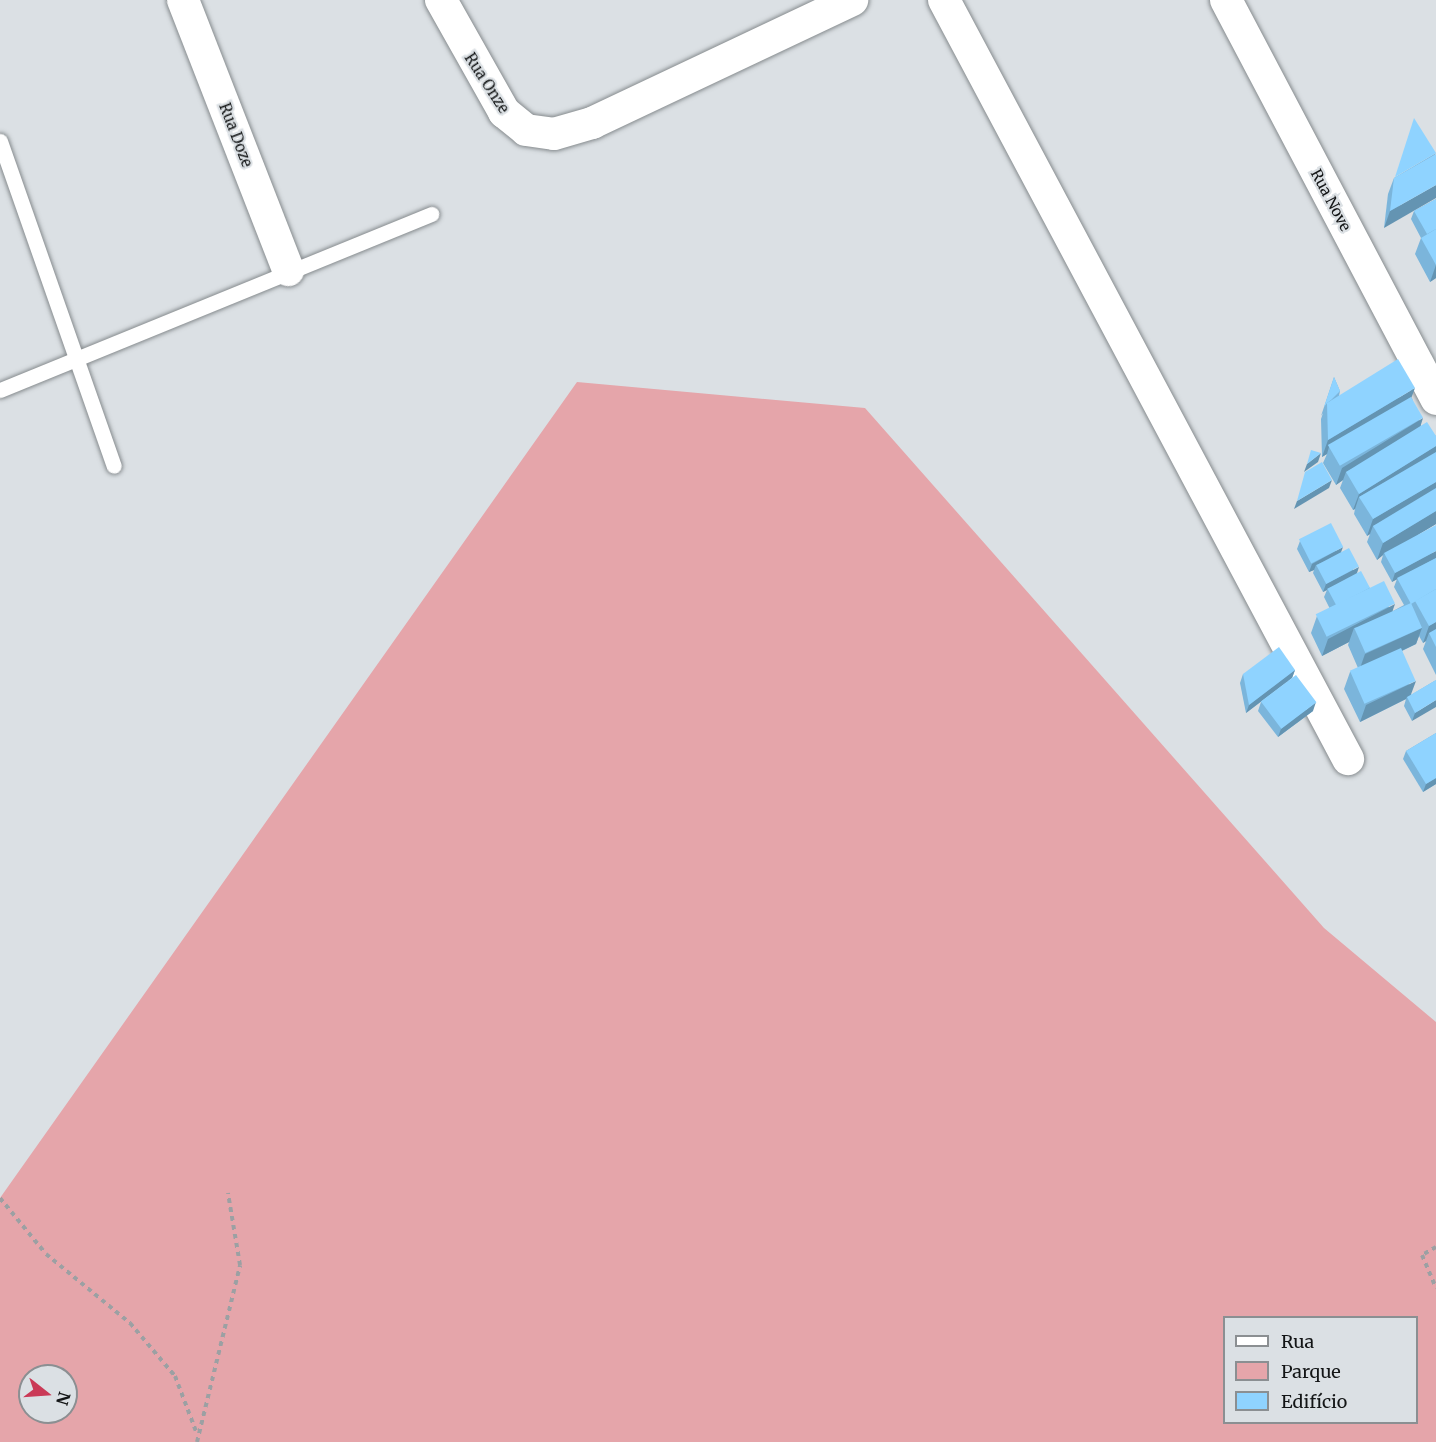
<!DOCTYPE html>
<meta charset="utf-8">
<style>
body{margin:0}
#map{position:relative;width:1436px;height:1442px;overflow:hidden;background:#dbe0e4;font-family:Merriweather,serif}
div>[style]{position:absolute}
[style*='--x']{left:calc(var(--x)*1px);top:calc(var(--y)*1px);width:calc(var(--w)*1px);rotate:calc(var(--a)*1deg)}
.green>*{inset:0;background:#e5a5aa}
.path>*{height:4px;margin-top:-2px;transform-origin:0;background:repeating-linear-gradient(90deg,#9ca0a3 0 4.5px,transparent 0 9px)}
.roads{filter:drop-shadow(0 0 2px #868b8e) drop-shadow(0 0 2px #868b8e)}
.lane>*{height:15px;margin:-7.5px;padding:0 7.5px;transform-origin:7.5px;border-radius:7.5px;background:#fff}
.street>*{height:32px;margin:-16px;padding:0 16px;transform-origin:16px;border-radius:16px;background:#fff}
.wall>*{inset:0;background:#7bb5db}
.shaded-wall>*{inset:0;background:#6494b2}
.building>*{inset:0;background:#8fd3ff;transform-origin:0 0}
span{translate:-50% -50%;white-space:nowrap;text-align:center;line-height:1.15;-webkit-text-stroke:4.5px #dbe0e4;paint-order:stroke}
.street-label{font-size:15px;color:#131516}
.legend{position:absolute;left:1223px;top:1316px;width:195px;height:108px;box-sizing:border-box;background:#dbe0e4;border:2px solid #8b8f92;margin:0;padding:8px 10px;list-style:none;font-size:18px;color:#131516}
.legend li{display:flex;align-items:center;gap:12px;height:30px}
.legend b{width:30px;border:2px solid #8b8f92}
.north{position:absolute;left:18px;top:1364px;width:60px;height:60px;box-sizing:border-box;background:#dbe0e4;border:2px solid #8b8f92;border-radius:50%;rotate:107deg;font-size:16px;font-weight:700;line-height:24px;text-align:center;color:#131516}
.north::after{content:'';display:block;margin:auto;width:21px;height:27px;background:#ca3a57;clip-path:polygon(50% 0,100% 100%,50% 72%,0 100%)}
</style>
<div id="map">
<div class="green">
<div style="clip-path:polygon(evenodd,577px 382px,865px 408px,1324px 928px,1436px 1022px,1436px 1442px,0 1442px,0 1198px,577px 382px,1224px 1318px,1416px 1318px,1416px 1422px,1224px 1422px,1224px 1318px,577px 382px,30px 1376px,66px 1376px,66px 1412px,30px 1412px,30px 1376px)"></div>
</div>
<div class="path">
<div style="--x:0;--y:1198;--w:72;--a:50.6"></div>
<div style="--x:46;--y:1254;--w:109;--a:39.4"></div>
<div style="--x:130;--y:1323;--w:70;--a:49.7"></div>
<div style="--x:175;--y:1376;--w:62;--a:69.2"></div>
<div style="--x:1436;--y:1247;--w:16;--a:150"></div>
<div style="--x:1422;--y:1255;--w:36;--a:67"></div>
<div style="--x:197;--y:1442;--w:182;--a:-76.3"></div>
<div style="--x:240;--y:1265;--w:73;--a:-99.5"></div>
</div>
<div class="roads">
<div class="lane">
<div style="--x:0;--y:141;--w:344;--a:70.7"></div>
<div style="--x:0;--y:390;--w:466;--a:-22.2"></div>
</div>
<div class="street">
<div style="--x:183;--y:0;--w:290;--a:68.7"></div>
<div style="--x:441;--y:0;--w:129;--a:60.6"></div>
<div style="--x:504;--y:112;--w:28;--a:39"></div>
<div style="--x:526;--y:130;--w:28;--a:8"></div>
<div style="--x:554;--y:134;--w:40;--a:-16"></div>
<div style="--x:592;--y:123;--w:288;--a:-25.3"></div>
<div style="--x:944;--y:0;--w:860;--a:61.97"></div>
<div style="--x:1226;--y:0;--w:451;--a:62.2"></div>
</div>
</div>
<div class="wall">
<div style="clip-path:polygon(1436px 153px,1384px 228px,1388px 194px,1394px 178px)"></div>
<div style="clip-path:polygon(1436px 199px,1436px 278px,1430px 282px,1415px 254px,1421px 238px,1411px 219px,1414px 211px)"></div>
<div style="clip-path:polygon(1334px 377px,1340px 391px,1339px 396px,1412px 398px,1421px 426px,1436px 436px,1436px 524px,1418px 534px,1436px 558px,1436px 675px,1423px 649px,1426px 641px,1423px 643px,1419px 636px,1416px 644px,1402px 651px,1411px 695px,1436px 680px,1412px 721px,1404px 706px,1406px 699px,1360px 722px,1344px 689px,1350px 672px,1358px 668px,1348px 645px,1349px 642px,1322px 656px,1311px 633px,1317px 616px,1330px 609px,1324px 597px,1327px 590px,1323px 592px,1313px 573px,1314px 570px,1309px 572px,1297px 549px,1300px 541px,1341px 552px,1356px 574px,1393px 611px,1404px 605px,1394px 587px,1397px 579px,1392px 582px,1381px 562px,1383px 555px,1377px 560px,1367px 542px,1370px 534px,1367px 536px,1354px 514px,1355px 509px,1353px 510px,1340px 488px,1343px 480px,1336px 485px,1323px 463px,1327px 454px,1322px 457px,1321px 419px,1323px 413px,1321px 416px)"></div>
<div style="clip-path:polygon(1295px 670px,1292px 678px,1246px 713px,1240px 683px,1243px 674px)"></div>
<div style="clip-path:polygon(1261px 702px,1313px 711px,1278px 737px,1258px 711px)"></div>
<div style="clip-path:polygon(1436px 733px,1436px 784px,1423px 792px,1403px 759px,1406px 751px)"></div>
</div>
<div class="shaded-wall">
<div style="clip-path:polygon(1436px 185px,1436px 198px,1384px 228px,1390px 211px)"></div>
<div style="clip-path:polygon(1436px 265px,1436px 278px,1430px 282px)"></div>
<div style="clip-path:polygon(1415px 388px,1409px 404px,1329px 447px,1327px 454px,1322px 457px,1328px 440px)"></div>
<div style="clip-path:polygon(1423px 418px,1418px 434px,1346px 472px,1343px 480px,1336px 485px,1342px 468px)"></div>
<div style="clip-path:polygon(1436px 446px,1436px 454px,1359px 497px,1355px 509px,1353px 510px,1359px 494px)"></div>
<div style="clip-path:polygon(1321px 453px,1318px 462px,1304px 472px,1307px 464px)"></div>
<div style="clip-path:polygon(1332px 480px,1329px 488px,1294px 509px,1297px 501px)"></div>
<div style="clip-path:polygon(1436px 482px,1436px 495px,1373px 526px,1370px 534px,1367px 536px,1373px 519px)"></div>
<div style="clip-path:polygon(1436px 511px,1436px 524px,1385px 555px,1384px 553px,1383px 555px,1377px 560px,1383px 543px)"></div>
<div style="clip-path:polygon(1343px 547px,1340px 555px,1316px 565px,1314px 570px,1309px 572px,1312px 564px)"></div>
<div style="clip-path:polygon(1436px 551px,1436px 558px,1392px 582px,1395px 573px)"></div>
<div style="clip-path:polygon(1359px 567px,1356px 576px,1327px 589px,1327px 590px,1323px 592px,1326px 584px)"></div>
<div style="clip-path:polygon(1395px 604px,1389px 621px,1354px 628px,1349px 642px,1322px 656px,1328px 639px)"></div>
<div style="clip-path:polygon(1436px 622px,1436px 635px,1429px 633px,1426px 641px,1423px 643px,1429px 626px)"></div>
<div style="clip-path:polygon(1422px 628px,1416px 644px,1359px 671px,1365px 654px)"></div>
<div style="clip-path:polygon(1295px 670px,1292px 678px,1246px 713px,1249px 705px)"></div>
<div style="clip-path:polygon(1416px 681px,1410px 697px,1407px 697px,1406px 699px,1360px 722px,1366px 705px)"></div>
<div style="clip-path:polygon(1436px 700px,1436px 707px,1412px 721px,1415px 713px)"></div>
<div style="clip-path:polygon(1316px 702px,1313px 711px,1278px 737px,1281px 729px)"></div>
<div style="clip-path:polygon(1436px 778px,1436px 784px,1423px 792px,1426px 784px)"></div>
</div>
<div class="building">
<div style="clip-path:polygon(1414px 118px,1436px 153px,1395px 177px)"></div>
<div style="clip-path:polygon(1436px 154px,1436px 185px,1390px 211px,1394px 178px)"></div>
<div style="clip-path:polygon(1436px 199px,1436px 229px,1427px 234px,1414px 211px)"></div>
<div style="clip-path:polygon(1436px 229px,1436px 265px,1421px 238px)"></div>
<div style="clip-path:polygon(1398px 359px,1415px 388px,1328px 440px,1327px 403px)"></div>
<div style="clip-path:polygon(1334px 377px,1340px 391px,1331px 400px,1327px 403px,1324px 407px)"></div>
<div style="left:1411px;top:397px;width:24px;height:96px;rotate:60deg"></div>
<div style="clip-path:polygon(1427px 422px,1436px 436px,1436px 446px,1359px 494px,1346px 472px)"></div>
<div style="clip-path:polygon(1311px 450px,1321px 453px,1307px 464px)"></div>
<div style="clip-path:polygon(1436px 452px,1436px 482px,1373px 519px,1359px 497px)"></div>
<div style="clip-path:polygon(1322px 462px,1332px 480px,1297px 501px,1305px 472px)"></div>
<div style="clip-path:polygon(1436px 488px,1436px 511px,1383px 543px,1373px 526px)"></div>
<div style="left:1331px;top:523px;width:27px;height:36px;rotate:63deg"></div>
<div style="clip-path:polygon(1436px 525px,1436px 551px,1395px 573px,1384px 553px)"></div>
<div style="left:1349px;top:548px;width:21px;height:37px;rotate:62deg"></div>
<div style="clip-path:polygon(1436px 558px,1436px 589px,1411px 604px,1397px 578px)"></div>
<div style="left:1361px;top:571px;width:19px;height:38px;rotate:62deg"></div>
<div style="left:1384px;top:581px;width:25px;height:76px;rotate:64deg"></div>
<div style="clip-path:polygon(1436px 589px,1436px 622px,1429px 626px,1415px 601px)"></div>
<div style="left:1411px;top:603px;width:27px;height:62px;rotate:66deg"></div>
<div style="clip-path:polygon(1436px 629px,1436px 647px,1429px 633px)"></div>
<div style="clip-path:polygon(1279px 647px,1295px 670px,1249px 705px,1243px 674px)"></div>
<div style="left:1401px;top:648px;width:36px;height:56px;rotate:66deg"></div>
<div style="left:1296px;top:675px;width:34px;height:44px;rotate:53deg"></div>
<div style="clip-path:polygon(1436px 680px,1436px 700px,1415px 713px,1407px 697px)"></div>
<div style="clip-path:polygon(1436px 733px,1436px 778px,1426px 784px,1406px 751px)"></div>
</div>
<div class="street-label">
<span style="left:487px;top:83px;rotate:57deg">Rua Onze</span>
<span style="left:236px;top:135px;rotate:69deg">Rua Doze</span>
<span style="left:1331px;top:200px;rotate:62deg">Rua Nove</span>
</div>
<ul class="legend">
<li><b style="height:8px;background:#fff"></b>Rua</li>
<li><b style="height:16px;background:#e5a5aa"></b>Parque</li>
<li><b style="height:16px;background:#8fd3ff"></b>Edifício</li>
</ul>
<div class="north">N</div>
</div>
